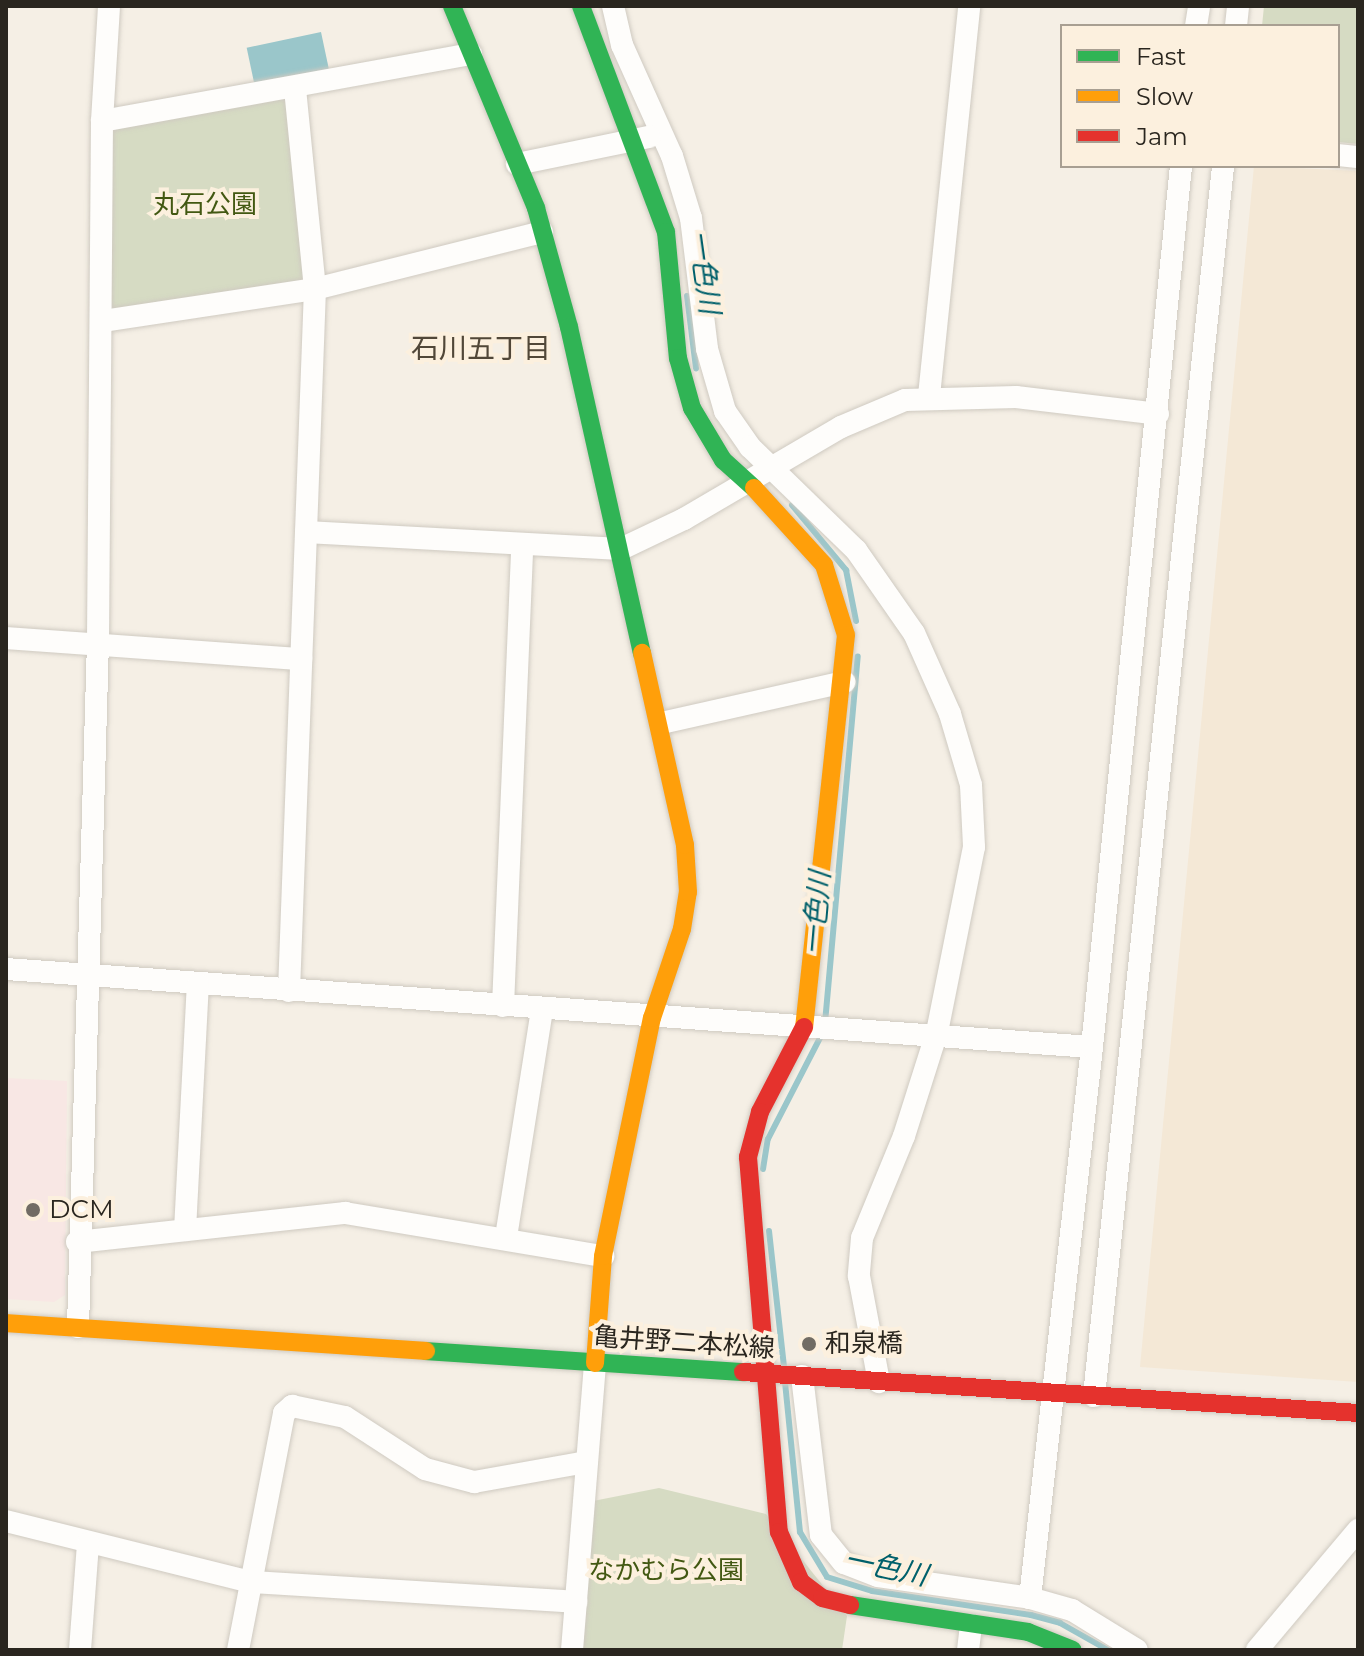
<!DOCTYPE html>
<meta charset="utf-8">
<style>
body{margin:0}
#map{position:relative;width:1364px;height:1656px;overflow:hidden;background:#f5efe5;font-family:Montserrat,"Noto Sans JP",sans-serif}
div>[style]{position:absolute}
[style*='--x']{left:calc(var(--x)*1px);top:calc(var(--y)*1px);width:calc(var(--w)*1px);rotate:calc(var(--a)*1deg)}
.commercial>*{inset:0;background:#f8e7e4}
.built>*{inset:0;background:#f4e8d6}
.green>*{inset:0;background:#d6dbc3}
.water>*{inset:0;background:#9ac6ca;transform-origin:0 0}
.stream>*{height:6px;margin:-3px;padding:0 3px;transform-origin:3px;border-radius:3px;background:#9ac6ca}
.roads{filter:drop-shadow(0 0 2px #cfcac1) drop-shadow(0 0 2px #cfcac1)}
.street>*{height:22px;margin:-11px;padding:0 11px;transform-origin:11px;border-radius:11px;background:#fefdfb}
.fast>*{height:18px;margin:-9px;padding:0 9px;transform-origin:9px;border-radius:9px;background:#30b455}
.slow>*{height:18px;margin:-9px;padding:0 9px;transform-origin:9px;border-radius:9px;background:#ff9f0a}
.jam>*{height:18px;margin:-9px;padding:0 9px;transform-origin:9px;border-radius:9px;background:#e5322d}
.dots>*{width:22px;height:22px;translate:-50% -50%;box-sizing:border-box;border:4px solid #fcf0de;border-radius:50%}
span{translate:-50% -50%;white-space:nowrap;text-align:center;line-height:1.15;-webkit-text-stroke:8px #fcf0de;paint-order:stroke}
.park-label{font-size:26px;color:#425812}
.poi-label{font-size:26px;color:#2a261f}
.left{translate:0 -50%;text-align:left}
.street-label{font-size:26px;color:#2a261f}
.water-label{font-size:28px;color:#00606b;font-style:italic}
.neighbourhood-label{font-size:28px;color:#514738}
.frame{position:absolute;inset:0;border:8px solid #2a261f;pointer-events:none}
.legend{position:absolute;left:1060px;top:24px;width:280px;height:144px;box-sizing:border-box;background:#fcf0de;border:2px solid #a89f92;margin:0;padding:10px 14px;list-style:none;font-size:24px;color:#2a261f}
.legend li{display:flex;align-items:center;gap:16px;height:40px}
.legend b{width:40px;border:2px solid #a89f92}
</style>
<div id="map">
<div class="commercial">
<div style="clip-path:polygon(6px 1078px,67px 1081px,65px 1295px,54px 1302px,6px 1299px)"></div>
</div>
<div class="built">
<div style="clip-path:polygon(1254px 166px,1358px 171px,1358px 1382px,1140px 1367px)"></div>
</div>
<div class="green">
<div style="clip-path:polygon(1264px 6px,1358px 6px,1358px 144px,1338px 142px,1338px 26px,1262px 26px)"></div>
<div style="clip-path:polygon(295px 88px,315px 289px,103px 321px,102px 121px)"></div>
<div style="clip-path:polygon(659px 1488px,766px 1514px,847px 1616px,842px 1650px,581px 1650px,593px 1501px)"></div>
</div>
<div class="water">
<div style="left:321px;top:32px;width:50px;height:76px;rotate:78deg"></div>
</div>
<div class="stream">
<div style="--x:687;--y:296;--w:73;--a:82.9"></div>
<div style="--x:792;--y:505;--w:85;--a:50.3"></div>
<div style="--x:846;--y:570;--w:52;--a:78.9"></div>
<div style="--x:825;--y:1023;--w:368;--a:-84.9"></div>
<div style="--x:763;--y:1169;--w:30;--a:-81"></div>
<div style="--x:768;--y:1139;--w:118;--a:-62.8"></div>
<div style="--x:769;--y:1231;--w:137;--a:83.7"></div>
<div style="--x:785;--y:1382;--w:151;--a:84.3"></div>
<div style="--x:800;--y:1532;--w:52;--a:59"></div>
<div style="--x:827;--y:1577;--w:47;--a:17.3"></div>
<div style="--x:872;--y:1591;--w:161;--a:8.6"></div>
<div style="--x:1031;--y:1615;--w:30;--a:15"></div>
<div style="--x:1060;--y:1623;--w:55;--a:29.4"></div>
</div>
<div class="roads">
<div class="street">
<div style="--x:613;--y:6;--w:40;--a:77"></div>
<div style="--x:622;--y:45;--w:122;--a:65.8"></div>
<div style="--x:672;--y:156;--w:65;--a:73"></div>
<div style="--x:691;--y:218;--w:132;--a:83"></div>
<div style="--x:707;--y:349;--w:65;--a:73.8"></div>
<div style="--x:725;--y:411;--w:44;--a:55.2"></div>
<div style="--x:750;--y:447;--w:148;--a:44.2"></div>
<div style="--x:856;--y:550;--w:101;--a:55.1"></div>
<div style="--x:914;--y:633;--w:89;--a:66"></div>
<div style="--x:950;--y:714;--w:74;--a:73.5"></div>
<div style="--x:971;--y:785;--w:62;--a:87.2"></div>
<div style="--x:974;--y:847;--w:189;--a:101.3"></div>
<div style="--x:937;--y:1032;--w:109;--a:107.6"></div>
<div style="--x:904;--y:1136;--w:110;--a:112.4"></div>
<div style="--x:862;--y:1238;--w:38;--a:95"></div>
<div style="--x:859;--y:1276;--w:108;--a:79.3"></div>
<div style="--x:1196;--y:26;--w:20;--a:-81"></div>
<div style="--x:1236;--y:26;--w:20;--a:-84"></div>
<div style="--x:102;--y:121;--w:375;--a:-10.3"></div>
<div style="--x:1338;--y:155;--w:20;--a:6"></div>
<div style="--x:517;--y:164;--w:135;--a:-11.6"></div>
<div style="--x:103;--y:321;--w:214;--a:-8.6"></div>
<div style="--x:315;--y:289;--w:234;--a:-14.1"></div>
<div style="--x:929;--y:396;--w:392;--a:-84.1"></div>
<div style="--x:306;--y:532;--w:315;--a:3.1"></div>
<div style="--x:621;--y:549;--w:70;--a:-25.5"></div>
<div style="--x:684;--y:519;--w:182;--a:-30.4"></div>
<div style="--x:841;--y:427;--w:69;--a:-22.9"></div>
<div style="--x:905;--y:400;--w:111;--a:-1.5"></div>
<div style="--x:1016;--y:397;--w:143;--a:6.8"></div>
<div style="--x:6;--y:638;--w:296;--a:4.1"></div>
<div style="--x:661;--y:723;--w:188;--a:-12.6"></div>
<div style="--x:6;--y:969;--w:1089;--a:4.11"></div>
<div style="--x:289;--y:991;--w:702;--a:-87.88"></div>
<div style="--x:315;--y:289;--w:202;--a:-95.7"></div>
<div style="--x:503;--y:1006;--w:461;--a:-87.6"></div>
<div style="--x:185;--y:1230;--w:246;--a:-87"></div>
<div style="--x:506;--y:1237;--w:231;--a:-81"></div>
<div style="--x:77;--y:1242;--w:270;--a:-6.2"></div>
<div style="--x:345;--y:1213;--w:262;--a:9.5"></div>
<div style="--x:78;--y:1327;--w:686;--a:-88.33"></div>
<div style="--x:98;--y:641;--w:520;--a:-89.56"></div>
<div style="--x:102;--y:121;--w:115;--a:-86.5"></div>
<div style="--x:802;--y:1376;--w:160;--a:83.2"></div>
<div style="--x:821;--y:1535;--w:36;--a:51"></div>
<div style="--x:844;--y:1563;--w:36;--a:21"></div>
<div style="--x:878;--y:1576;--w:154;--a:8.2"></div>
<div style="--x:1030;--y:1598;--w:44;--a:15.9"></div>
<div style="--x:1072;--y:1610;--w:76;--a:31.6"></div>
<div style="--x:1094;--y:1396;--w:1237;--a:-84.01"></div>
<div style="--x:6;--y:1521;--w:252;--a:14"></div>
<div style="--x:251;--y:1582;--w:326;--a:3.5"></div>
<div style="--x:1030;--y:1598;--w:554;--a:-83.58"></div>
<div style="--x:1092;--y:1047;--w:885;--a:-84.23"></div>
<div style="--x:80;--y:1650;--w:107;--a:-85.7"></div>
<div style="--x:238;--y:1650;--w:241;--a:-79"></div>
<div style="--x:284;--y:1413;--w:11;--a:-41"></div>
<div style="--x:292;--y:1406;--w:54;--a:11.7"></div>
<div style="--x:345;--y:1417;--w:95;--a:33"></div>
<div style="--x:425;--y:1469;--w:51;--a:14.9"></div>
<div style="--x:474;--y:1482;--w:114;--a:-10.1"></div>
<div style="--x:572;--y:1650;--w:288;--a:-85.4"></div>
<div style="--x:968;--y:1650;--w:25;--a:-83"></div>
<div style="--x:1257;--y:1650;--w:157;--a:-49.9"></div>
</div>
<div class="fast">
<div style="--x:452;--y:6;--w:219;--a:67.4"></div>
<div style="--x:536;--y:208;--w:123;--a:74.5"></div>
<div style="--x:569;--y:327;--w:334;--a:77.4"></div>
<div style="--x:581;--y:6;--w:241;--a:69.4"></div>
<div style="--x:666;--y:232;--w:127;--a:84.6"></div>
<div style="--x:678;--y:358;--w:52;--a:74.4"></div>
<div style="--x:692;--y:408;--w:61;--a:59.2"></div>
<div style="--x:723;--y:460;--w:42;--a:42.1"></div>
<div style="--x:426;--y:1351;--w:318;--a:3.8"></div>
<div style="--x:850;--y:1605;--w:180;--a:8.6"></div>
<div style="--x:1028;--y:1632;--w:48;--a:21.8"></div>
</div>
<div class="slow">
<div style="--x:754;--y:488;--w:104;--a:47.7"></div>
<div style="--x:824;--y:565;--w:73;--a:72.6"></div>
<div style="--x:846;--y:635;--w:394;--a:96.1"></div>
<div style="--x:6;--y:1323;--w:421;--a:3.8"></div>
<div style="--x:595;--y:1363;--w:107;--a:-85.7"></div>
<div style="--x:603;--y:1256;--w:243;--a:-78.4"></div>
<div style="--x:652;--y:1018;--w:94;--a:-71.4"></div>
<div style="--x:682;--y:929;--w:37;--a:-81"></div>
<div style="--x:688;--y:892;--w:47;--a:-93.7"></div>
<div style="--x:685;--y:845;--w:197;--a:-102.6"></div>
</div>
<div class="jam">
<div style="--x:804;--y:1027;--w:96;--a:117.4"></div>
<div style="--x:760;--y:1112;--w:47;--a:104.9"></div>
<div style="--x:748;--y:1157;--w:376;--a:85.3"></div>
<div style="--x:779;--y:1532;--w:55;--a:66.3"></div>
<div style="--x:801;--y:1582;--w:26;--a:37"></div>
<div style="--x:822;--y:1598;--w:29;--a:14"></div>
<div style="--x:743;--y:1372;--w:616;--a:3.81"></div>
</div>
</div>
<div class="dots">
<div style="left:33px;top:1210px;background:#716c64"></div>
<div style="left:809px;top:1344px;background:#716c64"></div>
</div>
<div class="park-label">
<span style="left:205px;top:205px">丸石公園</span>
<span style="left:666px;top:1571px">なかむら公園</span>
</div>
<div class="poi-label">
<span class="left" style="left:49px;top:1210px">DCM</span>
<span class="left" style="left:825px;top:1344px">和泉橋</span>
</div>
<div class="street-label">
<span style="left:684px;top:1343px;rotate:4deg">亀井野二本松線</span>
</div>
<div class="water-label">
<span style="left:705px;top:272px;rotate:82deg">一色川</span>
<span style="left:816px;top:913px;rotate:-85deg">一色川</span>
<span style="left:886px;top:1567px;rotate:12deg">一色川</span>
</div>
<div class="neighbourhood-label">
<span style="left:481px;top:348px">石川五丁目</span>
</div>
<div class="frame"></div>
<ul class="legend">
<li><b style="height:10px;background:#30b455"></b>Fast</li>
<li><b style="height:10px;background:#ff9f0a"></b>Slow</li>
<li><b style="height:10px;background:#e5322d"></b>Jam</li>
</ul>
</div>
